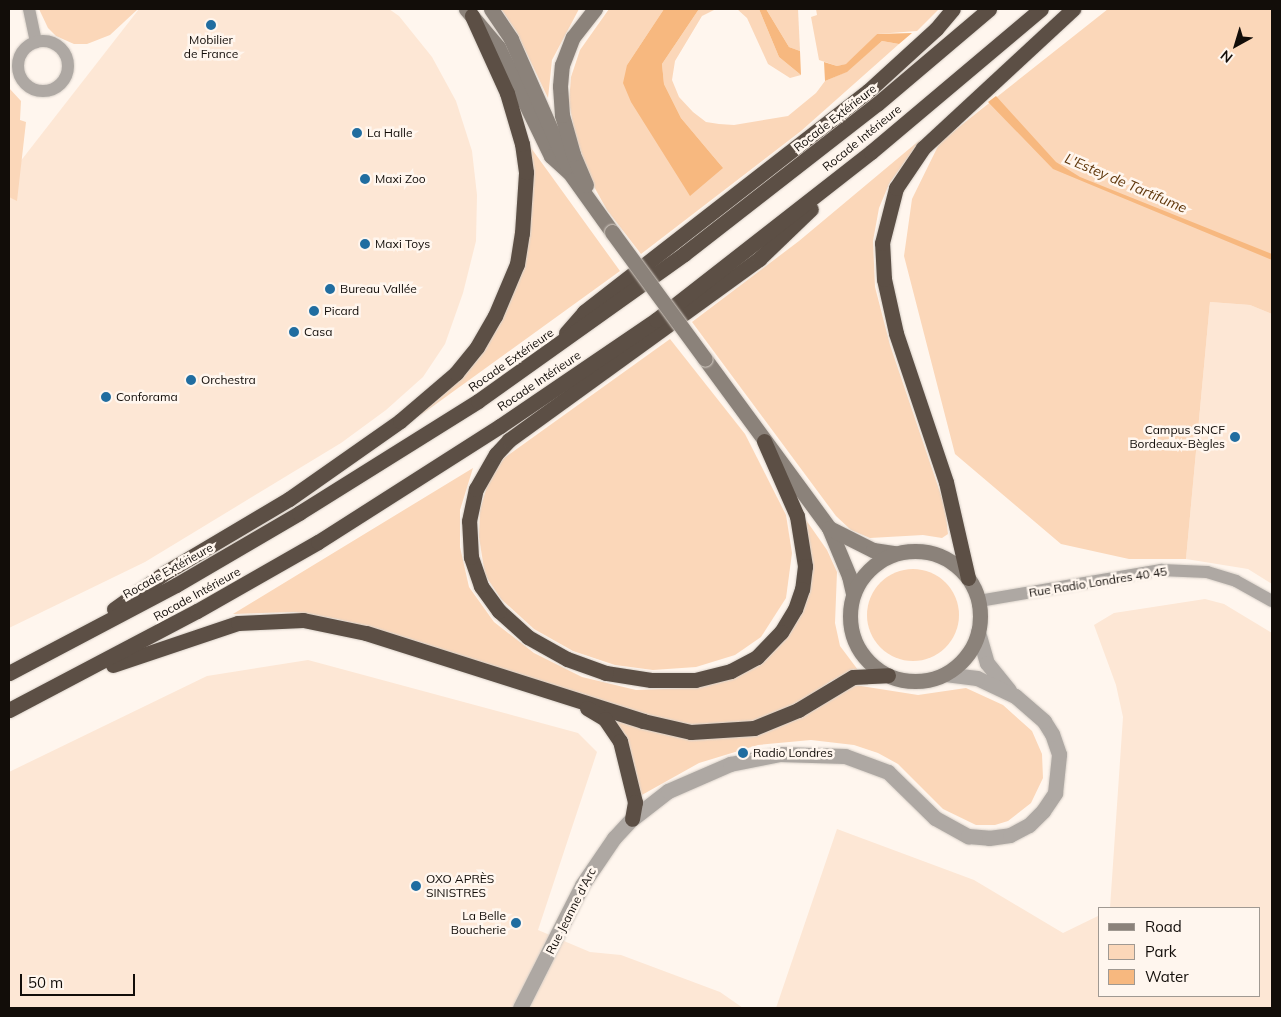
<!DOCTYPE html>
<meta charset="utf-8">
<style>
body{margin:0}
#map{position:relative;width:1281px;height:1017px;overflow:hidden;background:#fff6ee;font-family:Mulish,sans-serif}
div>[style]{position:absolute}
[style*='--x']{left:calc(var(--x)*1px);top:calc(var(--y)*1px);width:calc(var(--w)*1px);rotate:calc(var(--a)*1deg)}
.built>*{inset:0;background:#fde7d5}
.green>*{inset:0;background:#fbd7b9}
.round{border-radius:50%}
.water>*{inset:0;background:#f7b87f}
.roads{filter:drop-shadow(0 0 1px #d9d1c9) drop-shadow(0 0 1px #d9d1c9)}
.minor>*{height:12px;margin:-6px;padding:0 6px;transform-origin:6px;border-radius:6px;background:#aea8a3}
.minor>.ring{margin:-6px;padding:0;box-sizing:content-box;background:none;border:12px solid #aea8a3;border-radius:50%}
.tertiary>*{height:15px;margin:-7.5px;padding:0 7.5px;transform-origin:7.5px;border-radius:7.5px;background:#aea8a3}
.secondary>*{height:15px;margin:-7.5px;padding:0 7.5px;transform-origin:7.5px;border-radius:7.5px;background:#8b827a}
.secondary>.ring{margin:-7.5px;padding:0;box-sizing:content-box;background:none;border:15px solid #8b827a;border-radius:50%}
.motorway>*{height:15px;margin:-7.5px;padding:0 7.5px;transform-origin:7.5px;border-radius:7.5px;background:#5c4f45}
.bridges{filter:drop-shadow(0 0 1px #d9d1c9) drop-shadow(0 0 1px #d9d1c9)}
.secondary-bridge>*{height:15px;margin:-7.5px;padding:0 7.5px;transform-origin:7.5px;border-radius:7.5px;background:#8b827a}
.dots>*{width:14px;height:14px;translate:-50% -50%;box-sizing:border-box;border:2px solid #fff6ee;border-radius:50%}
span{translate:-50% -50%;white-space:nowrap;text-align:center;line-height:1.15;-webkit-text-stroke:5px #fff6ee;paint-order:stroke}
.poi-label{font-size:12px;color:#120d09}
.left{translate:0 -50%;text-align:left}
.right{translate:-100% -50%;text-align:right}
.street-label{font-size:12px;color:#120d09}
.water-label{font-size:14px;color:#60370b;font-style:italic}
.frame{position:absolute;inset:0;border:10px solid #120d09;pointer-events:none}
.legend{position:absolute;left:1098px;top:907px;width:162px;height:90px;box-sizing:border-box;background:#fff6ee;border:1px solid #a09992;margin:0;padding:6px 9px;list-style:none;font-size:15px;color:#120d09}
.legend li{display:flex;align-items:center;gap:10px;height:25px}
.legend b{width:25px;border:1px solid #a09992}
.north{position:absolute;left:1211px;top:20px;width:50px;height:50px;-webkit-text-stroke:4px #fff6ee;paint-order:stroke;rotate:219deg;font-size:14px;font-weight:700;line-height:20px;text-align:center;color:#120d09}
.north::after{content:'';display:block;margin:auto;width:18px;height:22px;background:#120d09;clip-path:polygon(50% 0,100% 100%,50% 72%,0 100%)}
.scale{position:absolute;left:20px;top:974px;width:115px;height:22px;box-sizing:border-box;border:2px solid #120d09;border-top:0;padding-left:6px;font-size:15px;line-height:18px;white-space:nowrap;color:#120d09;-webkit-text-stroke:4px #fff6ee;paint-order:stroke}
</style>
<div id="map">
<div class="built">
<div style="clip-path:polygon(139px 9px,389px 9px,399px 16px,432px 57px,456px 101px,472px 151px,477px 195px,476px 241px,463px 293px,445px 344px,423px 377px,386px 410px,341px 443px,145px 562px,9px 628px,9px 176px)"></div>
<div style="clip-path:polygon(1210px 302px,1250px 305px,1272px 314px,1272px 584px,1248px 569px,1186px 559px)"></div>
<div style="clip-path:polygon(1205px 599px,1224px 604px,1272px 633px,1272px 1008px,776px 1008px,837px 829px,974px 880px,1063px 933px,1100px 915px,1100px 996px,1260px 996px,1260px 908px,1110px 908px,1123px 717px,1116px 685px,1094px 625px,1114px 613px)"></div>
<div style="clip-path:polygon(308px 660px,578px 733px,597px 752px,538px 930px,590px 952px,621px 955px,720px 992px,743px 1008px,9px 1008px,9px 772px,207px 676px)"></div>
</div>
<div class="green">
<div style="clip-path:polygon(39px 9px,138px 9px,110px 35px,87px 44px,74px 44px,56px 36px,48px 28px)"></div>
<div style="clip-path:polygon(501px 9px,579px 9px,552px 60px,548px 98px,516px 31px)"></div>
<div style="clip-path:polygon(609px 9px,664px 9px,627px 65px,723px 168px,681px 118px,664px 84px,662px 64px,699px 9px,716px 9px,702px 16px,675px 61px,672px 80px,679px 97px,693px 112px,706px 122px,719px 124px,734px 125px,788px 116px,816px 93px,825px 81px,846px 72px,882px 41px,899px 44px,801px 131px,641px 254px,607px 210px,592px 183px,575px 135px,569px 102px,571px 77px,580px 50px)"></div>
<div style="clip-path:polygon(737px 9px,759px 9px,779px 57px,801px 75px,790px 78px,768px 64px,747px 18px)"></div>
<div style="clip-path:polygon(766px 9px,798px 9px,800px 51px,789px 47px)"></div>
<div style="clip-path:polygon(816px 9px,939px 9px,917px 31px,877px 34px,847px 64px,837px 66px,819px 60px,811px 17px,817px 15px)"></div>
<div style="clip-path:polygon(1108px 9px,1272px 9px,1272px 314px,1250px 305px,1210px 302px,1186px 559px,1129px 559px,1061px 544px,955px 454px,904px 256px,912px 199px,940px 142px)"></div>
<div style="clip-path:polygon(9px 88px,21px 101px,20px 120px,26px 122px,17px 201px,9px 197px)"></div>
<div style="clip-path:polygon(921px 139px,889px 184px,879px 208px,873px 241px,875px 287px,890px 345px,945px 507px,948px 534px,942px 538px,923px 535px,870px 538px,851px 530px,836px 516px,692px 322px,799px 241px)"></div>
<div style="clip-path:polygon(526px 141px,620px 271px,418px 417px,457px 378px,505px 308px)"></div>
<div style="clip-path:polygon(670px 339px,745px 434px,786px 515px,792px 553px,786px 598px,761px 637px,735px 655px,696px 667px,653px 670px,615px 665px,573px 651px,534px 629px,501px 599px,485px 575px,479px 537px,480px 510px,489px 479px,504px 458px)"></div>
<div style="clip-path:polygon(473px 468px,460px 510px,460px 547px,469px 587px,494px 622px,534px 653px,582px 677px,636px 690px,692px 688px,738px 676px,769px 656px,792px 627px,806px 596px,799px 510px,827px 550px,837px 572px,835px 623px,840px 646px,858px 670px,831px 681px,800px 703px,767px 719px,725px 727px,683px 725px,616px 707px,407px 638px,337px 619px,294px 612px,233px 614px)"></div>
<div class="round" style="left:867px;top:569px;width:92px;height:92px"></div>
<div style="clip-path:polygon(848px 684px,918px 695px,966px 688px,1003px 705px,1032px 731px,1042px 754px,1043px 778px,1031px 803px,1008px 821px,995px 825px,976px 825px,943px 809px,898px 764px,878px 753px,854px 745px,811px 740px,758px 745px,699px 763px,640px 796px,613px 718px,688px 737px,726px 738px,763px 730px)"></div>
</div>
<div class="water">
<div style="clip-path:polygon(664px 9px,699px 9px,662px 64px,664px 84px,681px 118px,723px 168px,690px 196px,631px 102px,623px 83px,627px 65px)"></div>
<div style="clip-path:polygon(759px 9px,766px 9px,789px 47px,800px 51px,801px 75px,779px 57px)"></div>
<div style="clip-path:polygon(912px 33px,899px 44px,882px 41px,847px 72px,825px 81px,824px 62px,837px 66px,846px 64px,877px 34px)"></div>
<div style="clip-path:polygon(996px 96px,1056px 162px,1080px 177px,1272px 254px,1272px 260px,1053px 169px,988px 102px)"></div>
</div>
<div class="roads">
<div class="minor">
<div style="--x:29;--y:9;--w:34;--a:78"></div>
<div class="ring" style="left:18px;top:41px;width:38px;height:38px"></div>
<div style="--x:979;--y:601;--w:185;--a:-9.7"></div>
<div style="--x:1161;--y:570;--w:46;--a:2.5"></div>
<div style="--x:1207;--y:572;--w:30;--a:17"></div>
<div style="--x:1236;--y:581;--w:41;--a:29.1"></div>
</div>
<div class="tertiary">
<div style="--x:978;--y:632;--w:32;--a:74"></div>
<div style="--x:987;--y:663;--w:35;--a:51"></div>
<div style="--x:520;--y:1008;--w:138;--a:-63.2"></div>
<div style="--x:582;--y:885;--w:57;--a:-55.8"></div>
<div style="--x:614;--y:838;--w:26;--a:-47"></div>
<div style="--x:632;--y:819;--w:46;--a:-37.9"></div>
<div style="--x:668;--y:791;--w:68;--a:-23.5"></div>
<div style="--x:730;--y:764;--w:50;--a:-11.5"></div>
<div style="--x:779;--y:754;--w:66;--a:1.7"></div>
<div style="--x:845;--y:756;--w:46;--a:20.4"></div>
<div style="--x:888;--y:772;--w:66;--a:44.4"></div>
<div style="--x:935;--y:818;--w:38;--a:29"></div>
<div style="--x:968;--y:836;--w:21;--a:5"></div>
<div style="--x:989;--y:838;--w:21;--a:-8"></div>
<div style="--x:1010;--y:835;--w:21;--a:-28"></div>
<div style="--x:1029;--y:825;--w:20;--a:-45"></div>
<div style="--x:1043;--y:811;--w:22;--a:-56"></div>
<div style="--x:1055;--y:793;--w:39;--a:-84"></div>
<div style="--x:1059;--y:754;--w:21;--a:-109"></div>
<div style="--x:1052;--y:734;--w:15;--a:-122"></div>
<div style="--x:1044;--y:721;--w:38;--a:-139"></div>
<div style="--x:1015;--y:696;--w:42;--a:-154.7"></div>
<div style="--x:977;--y:678;--w:32;--a:-173"></div>
</div>
<div class="secondary">
<div style="--x:466;--y:9;--w:50;--a:49.9"></div>
<div style="--x:498;--y:47;--w:121;--a:64.1"></div>
<div style="--x:551;--y:156;--w:24;--a:42"></div>
<div style="--x:569;--y:172;--w:74;--a:54.4"></div>
<div style="--x:491;--y:9;--w:36;--a:56"></div>
<div style="--x:511;--y:39;--w:139;--a:66.2"></div>
<div style="--x:586;--y:185;--w:34;--a:-113"></div>
<div style="--x:573;--y:154;--w:41;--a:-105.8"></div>
<div style="--x:562;--y:115;--w:29;--a:-94"></div>
<div style="--x:560;--y:86;--w:21;--a:-85"></div>
<div style="--x:562;--y:65;--w:30;--a:-69"></div>
<div style="--x:573;--y:37;--w:36;--a:-52"></div>
<div style="--x:705;--y:359;--w:210;--a:53.7"></div>
<div style="--x:829;--y:528;--w:52;--a:67.4"></div>
<div style="--x:849;--y:576;--w:18;--a:77"></div>
<div style="--x:829;--y:528;--w:49;--a:26.6"></div>
<div style="--x:873;--y:550;--w:22;--a:8"></div>
<div class="ring" style="left:850px;top:551px;width:115px;height:115px"></div>
</div>
<div class="motorway">
<div style="--x:566;--y:333;--w:28;--a:-49"></div>
<div style="--x:584;--y:312;--w:360;--a:-37.9"></div>
<div style="--x:868;--y:91;--w:92;--a:-42.4"></div>
<div style="--x:936;--y:29;--w:26;--a:-50"></div>
<div style="--x:764;--y:441;--w:82;--a:66.3"></div>
<div style="--x:797;--y:516;--w:51;--a:80.9"></div>
<div style="--x:805;--y:566;--w:23;--a:97"></div>
<div style="--x:802;--y:589;--w:21;--a:109"></div>
<div style="--x:795;--y:609;--w:27;--a:121"></div>
<div style="--x:781;--y:632;--w:35;--a:134"></div>
<div style="--x:757;--y:657;--w:30;--a:152"></div>
<div style="--x:731;--y:671;--w:37;--a:166"></div>
<div style="--x:695;--y:680;--w:44;--a:180"></div>
<div style="--x:651;--y:680;--w:46;--a:-171.2"></div>
<div style="--x:606;--y:673;--w:41;--a:-160.3"></div>
<div style="--x:567;--y:659;--w:45;--a:-150.6"></div>
<div style="--x:528;--y:637;--w:39;--a:-138"></div>
<div style="--x:499;--y:611;--w:31;--a:-126"></div>
<div style="--x:481;--y:586;--w:31;--a:-109"></div>
<div style="--x:471;--y:557;--w:36;--a:-93"></div>
<div style="--x:469;--y:521;--w:33;--a:-78"></div>
<div style="--x:476;--y:489;--w:40;--a:-60.3"></div>
<div style="--x:496;--y:454;--w:19;--a:-47"></div>
<div style="--x:509;--y:440;--w:309;--a:-35.9"></div>
<div style="--x:759;--y:259;--w:72;--a:-43.9"></div>
<div style="--x:968;--y:578;--w:98;--a:-102.9"></div>
<div style="--x:946;--y:482;--w:157;--a:-108.6"></div>
<div style="--x:896;--y:333;--w:55;--a:-102.5"></div>
<div style="--x:884;--y:279;--w:36;--a:-93"></div>
<div style="--x:882;--y:243;--w:57;--a:-75.7"></div>
<div style="--x:896;--y:188;--w:48;--a:-56"></div>
<div style="--x:923;--y:148;--w:205;--a:-42.8"></div>
<div style="--x:114;--y:609;--w:64;--a:-35.4"></div>
<div style="--x:166;--y:572;--w:143;--a:-30.7"></div>
<div style="--x:289;--y:499;--w:136;--a:-35.1"></div>
<div style="--x:400;--y:421;--w:74;--a:-40.6"></div>
<div style="--x:456;--y:373;--w:33;--a:-51"></div>
<div style="--x:477;--y:347;--w:36;--a:-60"></div>
<div style="--x:495;--y:316;--w:56;--a:-67.1"></div>
<div style="--x:517;--y:264;--w:31;--a:-81"></div>
<div style="--x:522;--y:233;--w:61;--a:-86.2"></div>
<div style="--x:526;--y:172;--w:28;--a:-98"></div>
<div style="--x:522;--y:144;--w:53;--a:-106.4"></div>
<div style="--x:507;--y:93;--w:85;--a:-114.4"></div>
<div style="--x:113;--y:665;--w:132;--a:-18.6"></div>
<div style="--x:238;--y:623;--w:65;--a:-2.6"></div>
<div style="--x:303;--y:620;--w:64;--a:11.7"></div>
<div style="--x:366;--y:633;--w:291;--a:17.6"></div>
<div style="--x:643;--y:721;--w:49;--a:12.9"></div>
<div style="--x:691;--y:732;--w:63;--a:-3.6"></div>
<div style="--x:754;--y:728;--w:48;--a:-22.2"></div>
<div style="--x:798;--y:710;--w:64;--a:-31"></div>
<div style="--x:853;--y:677;--w:35;--a:-3"></div>
<div style="--x:9;--y:673;--w:189;--a:-27.8"></div>
<div style="--x:176;--y:585;--w:143;--a:-30.3"></div>
<div style="--x:299;--y:513;--w:211;--a:-32"></div>
<div style="--x:478;--y:401;--w:253;--a:-35.5"></div>
<div style="--x:684;--y:254;--w:244;--a:-37.9"></div>
<div style="--x:877;--y:104;--w:147;--a:-40.3"></div>
<div style="--x:587;--y:708;--w:21;--a:31"></div>
<div style="--x:605;--y:719;--w:27;--a:56"></div>
<div style="--x:620;--y:741;--w:63;--a:76.2"></div>
<div style="--x:635;--y:802;--w:17;--a:100"></div>
<div style="--x:9;--y:710;--w:212;--a:-27.8"></div>
<div style="--x:197;--y:611;--w:139;--a:-29.7"></div>
<div style="--x:318;--y:542;--w:216;--a:-32.5"></div>
<div style="--x:500;--y:426;--w:189;--a:-34.2"></div>
<div style="--x:656;--y:320;--w:273;--a:-38"></div>
<div style="--x:871;--y:152;--w:222;--a:-40.1"></div>
</div>
</div>
<div class="bridges">
<div class="secondary-bridge">
<div style="--x:612;--y:232;--w:157;--a:53.8"></div>
</div>
</div>
<div class="dots">
<div style="left:211px;top:25px;background:#206da0"></div>
<div style="left:357px;top:133px;background:#206da0"></div>
<div style="left:365px;top:179px;background:#206da0"></div>
<div style="left:365px;top:244px;background:#206da0"></div>
<div style="left:330px;top:289px;background:#206da0"></div>
<div style="left:314px;top:311px;background:#206da0"></div>
<div style="left:294px;top:332px;background:#206da0"></div>
<div style="left:191px;top:380px;background:#206da0"></div>
<div style="left:106px;top:397px;background:#206da0"></div>
<div style="left:1235px;top:437px;background:#206da0"></div>
<div style="left:743px;top:753px;background:#206da0"></div>
<div style="left:416px;top:886px;background:#206da0"></div>
<div style="left:516px;top:923px;background:#206da0"></div>
</div>
<div class="poi-label">
<span style="left:211px;top:47px">Mobilier<br>de France</span>
<span class="left" style="left:367px;top:133px">La Halle</span>
<span class="left" style="left:375px;top:179px">Maxi Zoo</span>
<span class="left" style="left:375px;top:244px">Maxi Toys</span>
<span class="left" style="left:340px;top:289px">Bureau Vallée</span>
<span class="left" style="left:324px;top:311px">Picard</span>
<span class="left" style="left:304px;top:332px">Casa</span>
<span class="left" style="left:201px;top:380px">Orchestra</span>
<span class="left" style="left:116px;top:397px">Conforama</span>
<span class="right" style="left:1225px;top:437px">Campus SNCF<br>Bordeaux-Bègles</span>
<span class="left" style="left:753px;top:753px">Radio Londres</span>
<span class="left" style="left:426px;top:886px">OXO APRÈS<br>SINISTRES</span>
<span class="right" style="left:506px;top:923px">La Belle<br>Boucherie</span>
</div>
<div class="street-label">
<span style="left:835px;top:118px;rotate:-38deg">Rocade Extérieure</span>
<span style="left:862px;top:138px;rotate:-39deg">Rocade Intérieure</span>
<span style="left:511px;top:360px;rotate:-35deg">Rocade Extérieure</span>
<span style="left:539px;top:381px;rotate:-34deg">Rocade Intérieure</span>
<span style="left:168px;top:571px;rotate:-29deg">Rocade Extérieure</span>
<span style="left:1098px;top:582px;rotate:-9deg">Rue Radio Londres 40 45</span>
<span style="left:197px;top:594px;rotate:-29deg">Rocade Intérieure</span>
<span style="left:571px;top:911px;rotate:-63deg">Rue Jeanne d'Arc</span>
</div>
<div class="water-label">
<span style="left:1126px;top:183px;rotate:23deg">L'Estey de Tartifume</span>
</div>
<div class="frame"></div>
<ul class="legend">
<li><b style="height:6px;background:#8b827a"></b>Road</li>
<li><b style="height:14px;background:#fbd7b9"></b>Park</li>
<li><b style="height:14px;background:#f7b87f"></b>Water</li>
</ul>
<div class="north">N</div>
<div class="scale">50 m</div>
</div>
